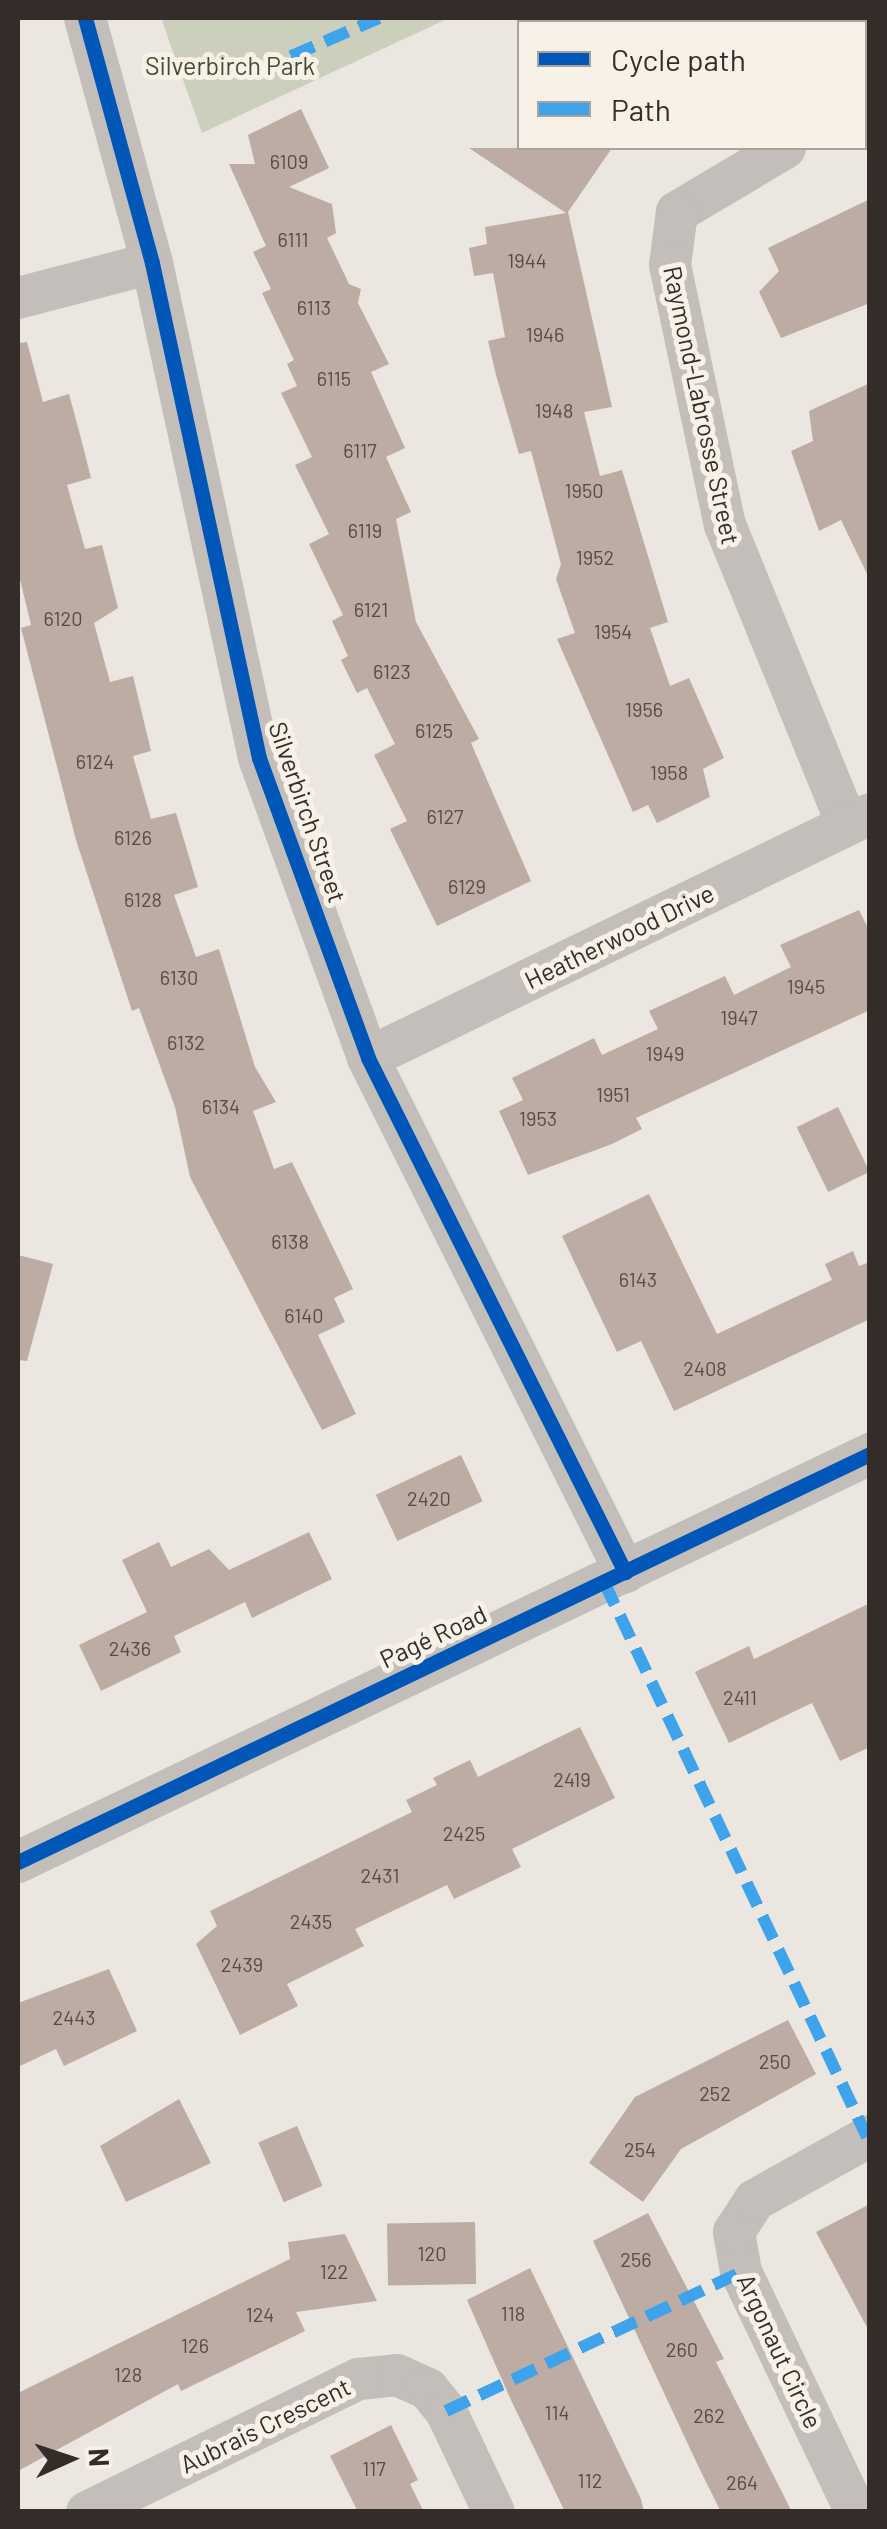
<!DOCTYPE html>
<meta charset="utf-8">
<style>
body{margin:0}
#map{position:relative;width:887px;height:2529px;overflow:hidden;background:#ebe6e0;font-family:Barlow,sans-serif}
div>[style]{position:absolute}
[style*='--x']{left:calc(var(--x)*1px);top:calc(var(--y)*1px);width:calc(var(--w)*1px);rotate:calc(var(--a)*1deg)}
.green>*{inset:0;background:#cbcfbc}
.building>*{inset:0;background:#bcaca4;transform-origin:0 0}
.minor>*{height:42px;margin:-21px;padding:0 21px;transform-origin:21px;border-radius:21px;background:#c3beba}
.quiet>*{height:12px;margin-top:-6px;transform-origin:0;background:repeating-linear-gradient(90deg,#3ea3eb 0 25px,transparent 0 37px)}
.cycleway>*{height:15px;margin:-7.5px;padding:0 7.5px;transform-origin:7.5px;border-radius:7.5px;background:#0057b8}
span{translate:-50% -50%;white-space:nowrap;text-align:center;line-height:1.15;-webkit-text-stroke:10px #f7f1e8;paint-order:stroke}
.number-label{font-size:20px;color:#564c47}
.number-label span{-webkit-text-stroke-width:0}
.park-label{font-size:25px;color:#424f2f}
.street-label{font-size:25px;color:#342c28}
.frame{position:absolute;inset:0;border:20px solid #342c28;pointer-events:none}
.legend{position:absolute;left:517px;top:20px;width:350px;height:130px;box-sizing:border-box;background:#f7f1e8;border:2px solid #a9a29b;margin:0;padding:12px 18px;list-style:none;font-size:30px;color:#342c28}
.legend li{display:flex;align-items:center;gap:20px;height:50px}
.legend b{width:50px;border:2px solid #a9a29b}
.north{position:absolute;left:20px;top:2409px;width:100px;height:100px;-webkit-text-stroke:8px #f7f1e8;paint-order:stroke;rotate:87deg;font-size:28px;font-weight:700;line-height:40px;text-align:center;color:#342c28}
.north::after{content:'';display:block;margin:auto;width:35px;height:45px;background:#342c28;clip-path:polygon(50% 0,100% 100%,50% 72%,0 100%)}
</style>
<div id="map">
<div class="green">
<div style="clip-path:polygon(161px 18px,449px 18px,202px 133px)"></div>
<div style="clip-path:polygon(661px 18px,869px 18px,869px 59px,864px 22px)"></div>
</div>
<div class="building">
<div style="clip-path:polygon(301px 109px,329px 168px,289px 187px,332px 204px,336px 233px,327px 238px,349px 284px,361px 289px,358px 303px,389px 364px,371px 372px,405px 448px,386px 457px,411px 512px,396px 519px,416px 622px,479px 739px,471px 743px,531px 881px,437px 926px,390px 829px,407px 821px,374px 755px,395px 744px,367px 688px,357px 693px,341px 660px,348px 656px,332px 621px,343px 615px,309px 544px,329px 534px,295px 465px,312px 457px,281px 393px,297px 386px,287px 364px,294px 360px,262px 293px,271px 289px,253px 252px,266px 246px,229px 164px,255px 164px,248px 135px)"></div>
<div style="clip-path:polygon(469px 148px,612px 148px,568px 212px,612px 407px,584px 412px,600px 476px,622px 470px,668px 622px,650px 628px,670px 686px,689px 678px,724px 758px,703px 769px,710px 797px,657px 823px,648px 805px,633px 812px,557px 639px,575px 633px,556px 579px,561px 564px,531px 451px,519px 454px,496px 375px,488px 341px,505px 337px,493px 273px,474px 276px,469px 248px,487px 244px,485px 227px,566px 213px)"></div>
<div style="clip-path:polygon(870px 199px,870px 303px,781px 338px,759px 292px,779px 271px,768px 248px)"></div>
<div style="clip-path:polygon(27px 342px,43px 402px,69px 394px,79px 431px,91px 478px,67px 485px,85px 549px,102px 545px,118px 608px,94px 623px,110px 682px,133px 676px,151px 751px,133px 756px,151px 819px,176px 813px,198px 887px,174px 895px,196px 957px,219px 949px,255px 1067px,276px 1102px,253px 1111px,274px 1169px,292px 1162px,353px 1289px,334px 1298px,345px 1322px,318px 1335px,356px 1414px,322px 1430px,190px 1177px,175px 1107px,139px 1008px,132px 1011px,76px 840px,21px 628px,31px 625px,18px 571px,18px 343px)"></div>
<div style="clip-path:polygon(870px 383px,870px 580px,841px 520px,819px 531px,791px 451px,813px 441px,809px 411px)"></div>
<div style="clip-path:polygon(859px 910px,870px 932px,870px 1010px,636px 1118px,642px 1129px,612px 1144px,528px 1175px,499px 1111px,523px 1100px,512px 1078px,594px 1038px,602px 1055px,658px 1029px,649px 1011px,725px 976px,734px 995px,791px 967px,780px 945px)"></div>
<div style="left:838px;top:1107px;width:72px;height:46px;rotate:64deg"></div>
<div style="clip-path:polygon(649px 1194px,717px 1334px,832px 1280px,825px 1264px,853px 1251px,859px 1266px,870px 1262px,870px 1319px,674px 1411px,641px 1341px,617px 1352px,562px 1236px)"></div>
<div style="clip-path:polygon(18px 1255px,53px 1264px,27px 1361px,18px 1360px)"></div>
<div style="left:461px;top:1455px;width:51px;height:94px;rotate:65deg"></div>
<div style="clip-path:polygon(309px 1532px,332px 1579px,252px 1618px,245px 1602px,174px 1636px,181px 1652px,101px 1691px,79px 1645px,147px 1612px,122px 1560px,159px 1542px,171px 1567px,209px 1549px,229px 1570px)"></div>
<div style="clip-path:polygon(870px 1603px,870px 1747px,840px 1761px,812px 1703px,729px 1743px,695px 1672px,749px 1646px,754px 1659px)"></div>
<div style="clip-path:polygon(580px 1727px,615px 1798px,512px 1849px,521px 1867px,454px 1899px,447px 1885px,355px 1929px,364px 1946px,287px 1984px,298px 2006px,240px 2035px,196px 1944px,217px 1926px,210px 1911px,412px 1812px,406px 1800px,437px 1785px,433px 1778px,470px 1760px,478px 1777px)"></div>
<div style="clip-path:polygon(109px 1969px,137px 2031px,64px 2066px,56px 2049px,18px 2067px,18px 2003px)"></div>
<div style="clip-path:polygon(788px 2020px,816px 2074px,681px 2149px,643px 2202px,589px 2163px,635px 2097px)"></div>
<div style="clip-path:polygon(179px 2099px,211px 2163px,126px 2202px,100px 2146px)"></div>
<div style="left:297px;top:2126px;width:65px;height:42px;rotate:67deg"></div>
<div style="clip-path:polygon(870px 2204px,870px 2333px,816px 2232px)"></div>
<div style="clip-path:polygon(648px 2213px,724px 2359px,716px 2362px,792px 2512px,721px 2512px,701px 2472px,593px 2241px)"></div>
<div style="left:475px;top:2222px;width:62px;height:88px;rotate:89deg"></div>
<div style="clip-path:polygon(345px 2234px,377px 2301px,296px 2312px,305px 2331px,181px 2391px,178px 2384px,18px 2471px,18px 2393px,290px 2259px,288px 2242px)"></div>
<div style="clip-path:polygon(530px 2268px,641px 2499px,644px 2512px,565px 2512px,510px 2398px,467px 2300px)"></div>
<div style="clip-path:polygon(391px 2425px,418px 2480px,410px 2484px,424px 2512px,358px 2512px,330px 2456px)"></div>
</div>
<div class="minor">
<div style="--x:85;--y:18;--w:254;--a:74.7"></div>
<div style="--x:152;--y:263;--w:506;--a:77.8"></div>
<div style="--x:259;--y:758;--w:319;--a:70"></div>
<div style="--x:368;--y:1058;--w:575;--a:63.43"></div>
<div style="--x:864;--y:109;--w:7;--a:-27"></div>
<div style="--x:785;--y:148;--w:126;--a:149.3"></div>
<div style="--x:677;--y:212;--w:53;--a:97.5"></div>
<div style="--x:670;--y:265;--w:266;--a:78.1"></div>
<div style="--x:725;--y:525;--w:323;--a:67.8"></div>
<div style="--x:18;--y:298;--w:138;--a:-14.6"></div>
<div style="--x:368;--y:1058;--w:558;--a:-25.92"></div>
<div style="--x:18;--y:1862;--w:945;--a:-25.59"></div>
<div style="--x:87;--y:2512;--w:303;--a:-26.1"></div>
<div style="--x:359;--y:2379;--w:38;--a:-6"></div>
<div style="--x:397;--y:2375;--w:34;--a:24"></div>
<div style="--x:428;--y:2389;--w:28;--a:51"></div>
<div style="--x:446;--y:2411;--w:112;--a:64.6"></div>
<div style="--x:856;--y:2512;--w:266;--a:-115.6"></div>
<div style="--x:741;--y:2272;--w:41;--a:-99.9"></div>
<div style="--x:734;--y:2232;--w:38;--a:-57"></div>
<div style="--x:755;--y:2200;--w:132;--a:-29.1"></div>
</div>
<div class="quiet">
<div style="--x:850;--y:22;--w:4;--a:-63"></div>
<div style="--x:257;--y:71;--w:133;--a:-23.5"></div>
<div style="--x:604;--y:1582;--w:614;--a:64.64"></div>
<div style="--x:446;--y:2411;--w:326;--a:-25.2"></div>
</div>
<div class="cycleway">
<div style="--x:85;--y:18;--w:254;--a:74.7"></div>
<div style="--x:152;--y:263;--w:506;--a:77.8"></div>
<div style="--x:259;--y:758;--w:319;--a:70"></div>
<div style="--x:368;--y:1058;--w:575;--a:63.43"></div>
<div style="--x:18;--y:1862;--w:945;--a:-25.59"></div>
</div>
<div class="number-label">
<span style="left:289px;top:161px">6109</span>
<span style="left:293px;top:239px">6111</span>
<span style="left:527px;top:260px">1944</span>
<span style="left:314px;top:307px">6113</span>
<span style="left:545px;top:334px">1946</span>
<span style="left:334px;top:378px">6115</span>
<span style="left:554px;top:410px">1948</span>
<span style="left:360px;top:450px">6117</span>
<span style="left:584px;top:490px">1950</span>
<span style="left:365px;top:530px">6119</span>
<span style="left:595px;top:557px">1952</span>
<span style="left:371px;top:609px">6121</span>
<span style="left:63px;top:618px">6120</span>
<span style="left:613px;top:631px">1954</span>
<span style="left:392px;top:671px">6123</span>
<span style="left:644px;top:709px">1956</span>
<span style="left:434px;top:730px">6125</span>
<span style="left:95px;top:761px">6124</span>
<span style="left:669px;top:772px">1958</span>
<span style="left:445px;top:816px">6127</span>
<span style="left:133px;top:837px">6126</span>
<span style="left:467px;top:886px">6129</span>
<span style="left:143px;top:899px">6128</span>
<span style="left:179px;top:977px">6130</span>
<span style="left:806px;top:986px">1945</span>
<span style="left:739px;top:1017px">1947</span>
<span style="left:186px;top:1042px">6132</span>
<span style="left:665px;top:1053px">1949</span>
<span style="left:613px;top:1094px">1951</span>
<span style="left:221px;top:1106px">6134</span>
<span style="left:538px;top:1118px">1953</span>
<span style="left:290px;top:1241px">6138</span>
<span style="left:638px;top:1279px">6143</span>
<span style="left:304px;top:1315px">6140</span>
<span style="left:705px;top:1368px">2408</span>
<span style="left:429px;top:1498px">2420</span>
<span style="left:130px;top:1648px">2436</span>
<span style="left:740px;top:1697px">2411</span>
<span style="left:572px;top:1779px">2419</span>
<span style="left:464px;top:1833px">2425</span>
<span style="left:380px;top:1875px">2431</span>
<span style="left:311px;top:1921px">2435</span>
<span style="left:242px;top:1964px">2439</span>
<span style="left:74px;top:2017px">2443</span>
<span style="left:775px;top:2061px">250</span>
<span style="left:715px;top:2093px">252</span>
<span style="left:640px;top:2149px">254</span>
<span style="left:432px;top:2253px">120</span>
<span style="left:636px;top:2259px">256</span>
<span style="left:334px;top:2271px">122</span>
<span style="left:513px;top:2313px">118</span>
<span style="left:260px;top:2314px">124</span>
<span style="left:195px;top:2345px">126</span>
<span style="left:682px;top:2349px">260</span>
<span style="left:128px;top:2374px">128</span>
<span style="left:557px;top:2412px">114</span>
<span style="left:709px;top:2415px">262</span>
<span style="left:374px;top:2468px">117</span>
<span style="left:590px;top:2480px">112</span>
<span style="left:742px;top:2482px">264</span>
</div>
<div class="park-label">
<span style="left:230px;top:65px">Silverbirch Park</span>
</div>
<div class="street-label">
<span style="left:702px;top:405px;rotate:78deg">Raymond-Labrosse Street</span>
<span style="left:308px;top:812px;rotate:71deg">Silverbirch Street</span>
<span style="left:619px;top:936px;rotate:-26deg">Heatherwood Drive</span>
<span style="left:433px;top:1636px;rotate:-25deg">Pagé Road</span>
<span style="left:780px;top:2351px;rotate:65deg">Argonaut Circle</span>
<span style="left:265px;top:2425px;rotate:-26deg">Aubrais Crescent</span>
</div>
<div class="frame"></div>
<ul class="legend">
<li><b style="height:12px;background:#0057b8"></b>Cycle path</li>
<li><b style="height:12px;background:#3ea3eb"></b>Path</li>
</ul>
<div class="north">N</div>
</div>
